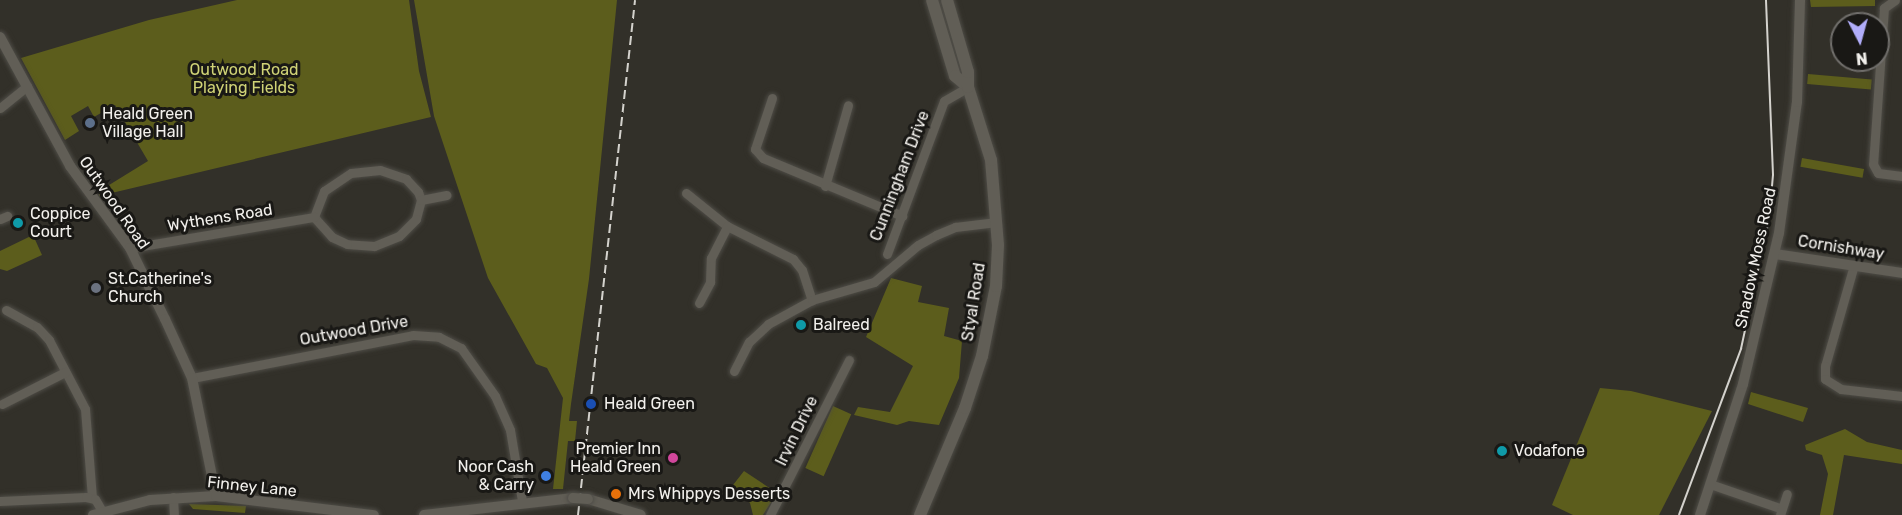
<!DOCTYPE html>
<style>
body{margin:0}
#map{position:relative;width:1902px;height:515px;overflow:hidden;background:#323029;font-family:Rubik,sans-serif}
div>[style]{position:absolute}
[style*='--x']{left:calc(var(--x)*1px);top:calc(var(--y)*1px);width:calc(var(--w)*1px);rotate:calc(var(--a)*1deg)}
.green>*{inset:0;background:#5c5d1c;transform-origin:0 0}
.roads{filter:drop-shadow(0 0 2px #4e4c46) drop-shadow(0 0 2px #4e4c46)}
.minor>*{height:9px;margin:-4.5px;padding:0 4.5px;transform-origin:4.5px;border-radius:4.5px;background:#615e56}
.tertiary>*{height:10px;margin:-5px;padding:0 5px;transform-origin:5px;border-radius:5px;background:#615e56}
.secondary>*{height:12px;margin:-6px;padding:0 6px;transform-origin:6px;border-radius:6px;background:#615e56}
.tram>*{height:1.5px;margin:-0.75px;padding:0 0.75px;transform-origin:0.75px;border-radius:0.75px;background:#d4d2cd}
.rail>*{height:2px;margin-top:-1px;transform-origin:0;background:repeating-linear-gradient(90deg,#d4d2cd 0 9px,transparent 0 13.5px)}
.bridges{filter:drop-shadow(0 0 2px #4e4c46) drop-shadow(0 0 2px #4e4c46)}
.tertiary-bridge>*{height:10px;margin:-5px;padding:0 5px;transform-origin:5px;border-radius:5px;background:#615e56}
.dots>*{width:16px;height:16px;translate:-50% -50%;box-sizing:border-box;border:3px solid #191815;border-radius:50%}
span{translate:-50% -50%;white-space:nowrap;text-align:center;line-height:1.15;-webkit-text-stroke:6px #191815;paint-order:stroke}
.park-label{font-size:16px;color:#d0d376}
.poi-label{font-size:16px;color:#f2f0ec}
.left{translate:0 -50%;text-align:left}
.right{translate:-100% -50%;text-align:right}
.street-label{font-size:16px;color:#f2f0ec}
.north{position:absolute;left:1830px;top:12px;width:60px;height:60px;box-sizing:border-box;background:#191815;border:2px solid #706e6b;border-radius:50%;rotate:174deg;font-size:16px;font-weight:700;line-height:24px;text-align:center;color:#f2f0ec}
.north::after{content:'';display:block;margin:auto;width:21px;height:27px;background:#b1adfa;clip-path:polygon(50% 0,100% 100%,50% 72%,0 100%)}
</style>
<div id="map">
<div class="green">
<div style="clip-path:polygon(237px 0,409px 0,419px 71px,431px 117px,99px 196px,101px 190px,148px 161px,115px 105px,94px 117px,88px 106px,71px 116px,79px 131px,65px 140px,21px 58px,149px 20px)"></div>
<div style="clip-path:polygon(414px 0,617px 0,589px 279px,571px 404px,569px 421px,577px 421px,575px 441px,568px 441px,563px 489px,553px 489px,563px 398px,547px 368px,536px 364px,488px 278px,434px 116px)"></div>
<div style="clip-path:polygon(1810px 0,1875px 0,1875px 6px,1811px 7px)"></div>
<div style="left:1808px;top:74px;width:64px;height:10px;rotate:5deg"></div>
<div style="left:1802px;top:158px;width:63px;height:9px;rotate:10deg"></div>
<div style="clip-path:polygon(33px 235px,42px 255px,7px 271px,0 269px,0 251px)"></div>
<div style="clip-path:polygon(891px 278px,922px 286px,918px 302px,949px 308px,944px 336px,962px 341px,959px 378px,939px 425px,909px 421px,897px 425px,854px 415px,858px 407px,890px 412px,913px 366px,866px 337px)"></div>
<div style="clip-path:polygon(1600px 388px,1631px 391px,1712px 411px,1659px 515px,1573px 515px,1552px 505px)"></div>
<div style="clip-path:polygon(1751px 392px,1808px 408px,1803px 422px,1748px 404px)"></div>
<div style="left:833px;top:406px;width:20px;height:68px;rotate:24deg"></div>
<div style="clip-path:polygon(1845px 429px,1867px 442px,1902px 450px,1902px 464px,1844px 455px,1833px 515px,1820px 515px,1828px 474px,1822px 455px,1806px 450px,1805px 445px)"></div>
<div style="clip-path:polygon(744px 471px,777px 493px,763px 515px,753px 515px,750px 503px,733px 485px)"></div>
<div style="clip-path:polygon(189px 504px,246px 506px,245px 513px,193px 509px)"></div>
</div>
<div class="roads">
<div class="minor">
<div style="--x:1895;--y:0;--w:14;--a:144"></div>
<div style="--x:1884;--y:8;--w:156;--a:94"></div>
<div style="--x:1873;--y:164;--w:10;--a:61"></div>
<div style="--x:1878;--y:173;--w:24;--a:7"></div>
<div style="--x:772;--y:98;--w:54;--a:108.4"></div>
<div style="--x:755;--y:149;--w:12;--a:48"></div>
<div style="--x:763;--y:158;--w:151;--a:22.6"></div>
<div style="--x:0;--y:108;--w:35;--a:-39"></div>
<div style="--x:380;--y:170;--w:28;--a:19"></div>
<div style="--x:406;--y:179;--w:18;--a:47"></div>
<div style="--x:418;--y:192;--w:9;--a:69"></div>
<div style="--x:421;--y:200;--w:20;--a:105"></div>
<div style="--x:416;--y:219;--w:24;--a:135"></div>
<div style="--x:399;--y:236;--w:27;--a:158"></div>
<div style="--x:374;--y:246;--w:27;--a:-176"></div>
<div style="--x:347;--y:244;--w:17;--a:-155"></div>
<div style="--x:332;--y:237;--w:27;--a:-132"></div>
<div style="--x:314;--y:217;--w:28;--a:-69"></div>
<div style="--x:324;--y:191;--w:32;--a:-34"></div>
<div style="--x:351;--y:173;--w:29;--a:-6"></div>
<div style="--x:825;--y:186;--w:84;--a:-74.1"></div>
<div style="--x:686;--y:193;--w:53;--a:38.8"></div>
<div style="--x:727;--y:226;--w:74;--a:26.6"></div>
<div style="--x:793;--y:259;--w:14;--a:51"></div>
<div style="--x:802;--y:270;--w:32;--a:72"></div>
<div style="--x:421;--y:200;--w:26;--a:-11"></div>
<div style="--x:0;--y:219;--w:8;--a:-23"></div>
<div style="--x:130;--y:248;--w:187;--a:-9.6"></div>
<div style="--x:887;--y:254;--w:163;--a:-69.6"></div>
<div style="--x:944;--y:101;--w:28;--a:-30"></div>
<div style="--x:1854;--y:265;--w:105;--a:106"></div>
<div style="--x:1825;--y:366;--w:13;--a:90"></div>
<div style="--x:1825;--y:379;--w:19;--a:32"></div>
<div style="--x:1841;--y:389;--w:61;--a:6.5"></div>
<div style="--x:699;--y:303;--w:24;--a:-62"></div>
<div style="--x:710;--y:282;--w:24;--a:-88"></div>
<div style="--x:711;--y:258;--w:36;--a:-63"></div>
<div style="--x:6;--y:310;--w:35;--a:29"></div>
<div style="--x:37;--y:327;--w:18;--a:47"></div>
<div style="--x:49;--y:340;--w:78;--a:62.4"></div>
<div style="--x:85;--y:409;--w:89;--a:85.5"></div>
<div style="--x:734;--y:371;--w:33;--a:-63"></div>
<div style="--x:749;--y:342;--w:26;--a:-43"></div>
<div style="--x:768;--y:324;--w:50;--a:-28.6"></div>
<div style="--x:812;--y:300;--w:65;--a:-16.2"></div>
<div style="--x:874;--y:282;--w:57;--a:-40.1"></div>
<div style="--x:918;--y:245;--w:21;--a:-29"></div>
<div style="--x:936;--y:235;--w:21;--a:-23"></div>
<div style="--x:955;--y:227;--w:42;--a:-6.8"></div>
<div style="--x:192;--y:378;--w:225;--a:-11"></div>
<div style="--x:413;--y:335;--w:26;--a:4"></div>
<div style="--x:439;--y:337;--w:25;--a:27"></div>
<div style="--x:461;--y:348;--w:59;--a:54.7"></div>
<div style="--x:495;--y:396;--w:37;--a:66"></div>
<div style="--x:510;--y:430;--w:72;--a:80.4"></div>
<div style="--x:2;--y:404;--w:71;--a:-26.9"></div>
<div style="--x:1710;--y:484;--w:76;--a:19.1"></div>
<div style="--x:173;--y:497;--w:18;--a:87"></div>
<div style="--x:0;--y:501;--w:86;--a:-2.7"></div>
<div style="--x:86;--y:497;--w:9;--a:13"></div>
<div style="--x:95;--y:499;--w:14;--a:60"></div>
<div style="--x:770;--y:515;--w:174;--a:-63"></div>
<div style="--x:1780;--y:515;--w:22;--a:-72"></div>
</div>
<div class="tertiary">
<div style="--x:0;--y:37;--w:147;--a:61.5"></div>
<div style="--x:70;--y:166;--w:102;--a:53.8"></div>
<div style="--x:130;--y:248;--w:79;--a:63.8"></div>
<div style="--x:165;--y:319;--w:65;--a:65.4"></div>
<div style="--x:192;--y:378;--w:120;--a:78.5"></div>
<div style="--x:1775;--y:254;--w:128;--a:8.5"></div>
<div style="--x:588;--y:499;--w:55;--a:16.8"></div>
<div style="--x:93;--y:515;--w:59;--a:-14.7"></div>
<div style="--x:150;--y:500;--w:66;--a:-3.5"></div>
<div style="--x:216;--y:496;--w:159;--a:6.9"></div>
<div style="--x:424;--y:515;--w:150;--a:-6.5"></div>
<div style="--x:1700;--y:515;--w:138;--a:-71.8"></div>
<div style="--x:1743;--y:384;--w:155;--a:-76.6"></div>
<div style="--x:1779;--y:233;--w:132;--a:-82.2"></div>
<div style="--x:1797;--y:102;--w:102;--a:-88.3"></div>
</div>
<div class="secondary">
<div style="--x:932;--y:0;--w:79;--a:73.2"></div>
<div style="--x:955;--y:76;--w:17;--a:40"></div>
<div style="--x:920;--y:515;--w:116;--a:-67.2"></div>
<div style="--x:965;--y:408;--w:55;--a:-71.9"></div>
<div style="--x:982;--y:356;--w:71;--a:-78.7"></div>
<div style="--x:996;--y:286;--w:41;--a:-87.2"></div>
<div style="--x:998;--y:245;--w:85;--a:-94.7"></div>
<div style="--x:991;--y:160;--w:77;--a:-107.5"></div>
<div style="--x:968;--y:87;--w:15;--a:-90"></div>
<div style="--x:968;--y:72;--w:75;--a:-106.3"></div>
</div>
</div>
<div class="tram">
<div style="--x:1679;--y:515;--w:177;--a:-69.5"></div>
<div style="--x:1741;--y:349;--w:132;--a:-77.8"></div>
<div style="--x:1769;--y:220;--w:45;--a:-84.9"></div>
<div style="--x:1773;--y:175;--w:175;--a:-92.3"></div>
</div>
<div class="rail">
<div style="--x:578;--y:515;--w:518;--a:-83.68"></div>
</div>
<div class="bridges">
<div class="tertiary-bridge">
<div style="--x:573;--y:498;--w:15;--a:4"></div>
</div>
</div>
<div class="dots">
<div style="left:90px;top:123px;background:#5c6f8a"></div>
<div style="left:18px;top:223px;background:#0f9aa8"></div>
<div style="left:96px;top:288px;background:#6b7280"></div>
<div style="left:801px;top:325px;background:#0f9aa8"></div>
<div style="left:591px;top:404px;background:#1a4fb4"></div>
<div style="left:1502px;top:451px;background:#0f9aa8"></div>
<div style="left:673px;top:458px;background:#d1479c"></div>
<div style="left:546px;top:476px;background:#3f7fe0"></div>
<div style="left:616px;top:494px;background:#e8710a"></div>
</div>
<div class="park-label">
<span style="left:244px;top:79px">Outwood Road<br>Playing Fields</span>
</div>
<div class="poi-label">
<span class="left" style="left:102px;top:123px">Heald Green<br>Village Hall</span>
<span class="left" style="left:30px;top:223px">Coppice<br>Court</span>
<span class="left" style="left:108px;top:288px">St.Catherine's<br>Church</span>
<span class="left" style="left:813px;top:325px">Balreed</span>
<span class="left" style="left:604px;top:404px">Heald Green</span>
<span class="right" style="left:661px;top:458px">Premier Inn<br>Heald Green</span>
<span class="left" style="left:1514px;top:451px">Vodafone</span>
<span class="right" style="left:534px;top:476px">Noor Cash<br>&amp; Carry</span>
<span class="left" style="left:628px;top:494px">Mrs Whippys Desserts</span>
</div>
<div class="street-label">
<span style="left:900px;top:176px;rotate:-69deg">Cunningham Drive</span>
<span style="left:114px;top:203px;rotate:55deg">Outwood Road</span>
<span style="left:220px;top:218px;rotate:-9deg">Wythens Road</span>
<span style="left:1841px;top:248px;rotate:9deg">Cornishway</span>
<span style="left:1756px;top:258px;rotate:-78deg">Shadow Moss Road</span>
<span style="left:974px;top:302px;rotate:-81deg">Styal Road</span>
<span style="left:354px;top:331px;rotate:-10deg">Outwood Drive</span>
<span style="left:797px;top:431px;rotate:-64deg">Irvin Drive</span>
<span style="left:252px;top:487px;rotate:6deg">Finney Lane</span>
</div>
<div class="north">N</div>
</div>
